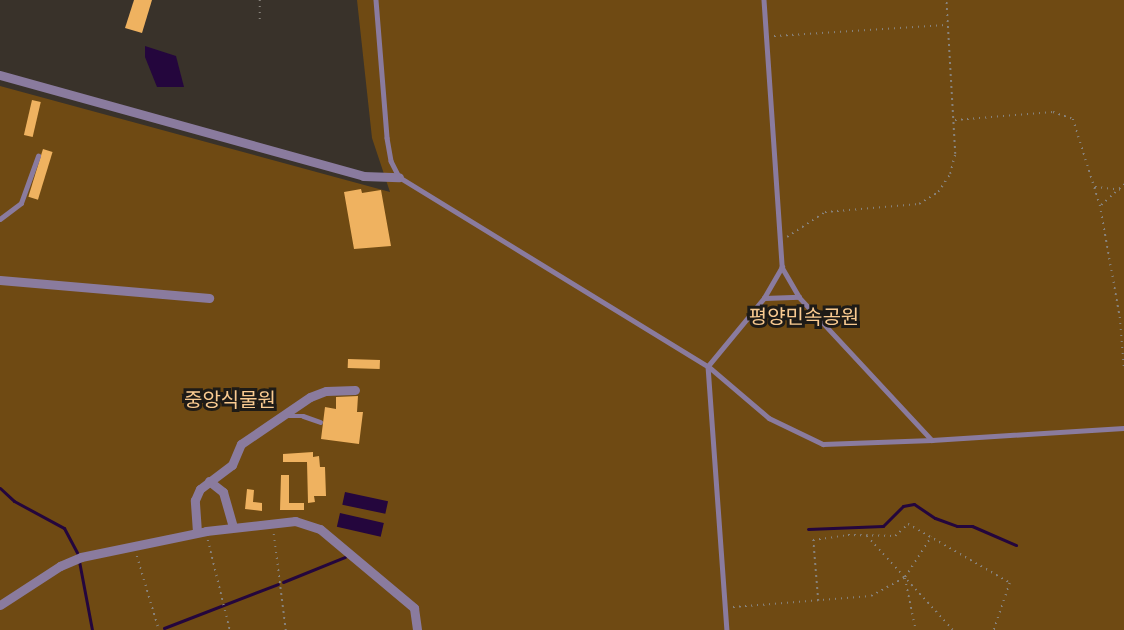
<!DOCTYPE html>
<meta charset="utf-8">
<style>
body{margin:0}
#map{position:relative;width:1124px;height:630px;overflow:hidden;background:#39322a;font-family:"IBM Plex Sans","Noto Sans KR",sans-serif}
div>[style]{position:absolute}
[style*='--x']{left:calc(var(--x)*1px);top:calc(var(--y)*1px);width:calc(var(--w)*1px);rotate:calc(var(--a)*1deg)}
.green>*{inset:0;background:#6f4a13}
.water>*{inset:0;background:#24063d;transform-origin:0 0}
.stream>*{height:3px;margin:-1.5px;padding:0 1.5px;transform-origin:1.5px;border-radius:1.5px;background:#24063d}
.building>*{inset:0;background:#efb260;transform-origin:0 0}
.path>*{height:1.5px;margin-top:-0.75px;transform-origin:0;background:repeating-linear-gradient(90deg,#87827b 0 1.5px,transparent 0 6px)}
.service>*{height:4.5px;margin:-2.25px;padding:0 2.25px;transform-origin:2.25px;border-radius:2.25px;background:#8a7b9e}
.minor>*{height:9px;margin:-4.5px;padding:0 4.5px;transform-origin:4.5px;border-radius:4.5px;background:#8a7b9e}
span{translate:-50% -50%;white-space:nowrap;text-align:center;line-height:1.15;-webkit-text-stroke:6px #1e1b17;paint-order:stroke}
.park-label{font-size:20px;color:#facb91}
</style>
<div id="map">
<div class="green">
<div style="clip-path:polygon(357px 0,1124px 0,1124px 630px,0 630px,0 86px,390px 192px,372px 138px)"></div>
</div>
<div class="water">
<div style="clip-path:polygon(145px 46px,176px 56px,184px 87px,157px 87px,145px 57px)"></div>
<div style="left:345px;top:492px;width:44px;height:13px;rotate:12deg"></div>
<div style="left:340px;top:513px;width:45px;height:14px;rotate:13deg"></div>
</div>
<div class="stream">
<div style="--x:0;--y:488;--w:19;--a:43"></div>
<div style="--x:14;--y:501;--w:57;--a:28.4"></div>
<div style="--x:64;--y:528;--w:30;--a:62"></div>
<div style="--x:808;--y:529;--w:75;--a:-2.3"></div>
<div style="--x:883;--y:526;--w:28;--a:-45"></div>
<div style="--x:903;--y:506;--w:11;--a:-10"></div>
<div style="--x:914;--y:504;--w:25;--a:34"></div>
<div style="--x:935;--y:518;--w:23;--a:20"></div>
<div style="--x:957;--y:526;--w:15;--a:0"></div>
<div style="--x:972;--y:526;--w:48;--a:23.4"></div>
<div style="--x:79;--y:561;--w:70;--a:79.3"></div>
<div style="--x:283;--y:582;--w:67;--a:-22"></div>
<div style="--x:164;--y:628;--w:122;--a:-21.1"></div>
</div>
<div class="building">
<div style="clip-path:polygon(134px 0,152px 0,142px 33px,125px 28px)"></div>
<div style="left:32px;top:100px;width:9px;height:36px;rotate:13deg"></div>
<div style="left:43px;top:149px;width:10px;height:50px;rotate:17deg"></div>
<div style="clip-path:polygon(361px 189px,362px 193px,381px 190px,391px 246px,354px 249px,344px 192px)"></div>
<div style="left:348px;top:359px;width:32px;height:9px;rotate:2deg"></div>
<div style="clip-path:polygon(358px 396px,357px 412px,363px 412px,359px 444px,321px 439px,325px 407px,336px 409px,336px 397px)"></div>
<div style="clip-path:polygon(313px 452px,313px 457px,319px 456px,320px 467px,325px 467px,326px 496px,314px 496px,315px 502px,308px 503px,307px 462px,283px 462px,283px 454px)"></div>
<div style="clip-path:polygon(281px 475px,289px 475px,289px 503px,304px 503px,304px 510px,280px 510px)"></div>
<div style="clip-path:polygon(247px 489px,254px 490px,253px 502px,262px 503px,262px 511px,245px 509px)"></div>
</div>
<div class="path">
<div style="--x:260;--y:0;--w:20;--a:90"></div>
<div style="--x:774;--y:36;--w:172;--a:-3.7"></div>
<div style="--x:955;--y:120;--w:98;--a:-4.7"></div>
<div style="--x:1053;--y:112;--w:21;--a:19"></div>
<div style="--x:1073;--y:119;--w:90;--a:72.6"></div>
<div style="--x:1100;--y:205;--w:114;--a:79.9"></div>
<div style="--x:1120;--y:317;--w:50;--a:85.4"></div>
<div style="--x:1095;--y:187;--w:29;--a:6"></div>
<div style="--x:1101;--y:205;--w:31;--a:-42"></div>
<div style="--x:787;--y:237;--w:45;--a:-33.3"></div>
<div style="--x:825;--y:212;--w:94;--a:-4.9"></div>
<div style="--x:919;--y:204;--w:22;--a:-32"></div>
<div style="--x:938;--y:192;--w:22;--a:-56"></div>
<div style="--x:950;--y:174;--w:21;--a:-76"></div>
<div style="--x:955;--y:154;--w:154;--a:-93.3"></div>
<div style="--x:274;--y:534;--w:97;--a:82.9"></div>
<div style="--x:867;--y:536;--w:127;--a:47.5"></div>
<div style="--x:208;--y:540;--w:93;--a:76.3"></div>
<div style="--x:137;--y:556;--w:77;--a:73.4"></div>
<div style="--x:905;--y:578;--w:53;--a:78.1"></div>
<div style="--x:818;--y:601;--w:61;--a:-94.7"></div>
<div style="--x:813;--y:540;--w:35;--a:-8"></div>
<div style="--x:848;--y:535;--w:47;--a:1.2"></div>
<div style="--x:895;--y:536;--w:18;--a:-43"></div>
<div style="--x:908;--y:524;--w:118;--a:30"></div>
<div style="--x:1010;--y:583;--w:50;--a:108.8"></div>
<div style="--x:733;--y:607;--w:138;--a:-4.6"></div>
<div style="--x:871;--y:596;--w:39;--a:-29"></div>
<div style="--x:905;--y:577;--w:48;--a:-57"></div>
</div>
<div class="service">
<div style="--x:376;--y:0;--w:138;--a:85.4"></div>
<div style="--x:387;--y:138;--w:23;--a:80"></div>
<div style="--x:391;--y:161;--w:18;--a:63"></div>
<div style="--x:399;--y:177;--w:362;--a:31.5"></div>
<div style="--x:708;--y:366;--w:88;--a:-50.5"></div>
<div style="--x:764;--y:298;--w:36;--a:-60"></div>
<div style="--x:764;--y:0;--w:268;--a:86.1"></div>
<div style="--x:782;--y:267;--w:34;--a:60"></div>
<div style="--x:799;--y:297;--w:195;--a:47.1"></div>
<div style="--x:932;--y:440;--w:192;--a:-3.6"></div>
<div style="--x:0;--y:219;--w:26;--a:-37"></div>
<div style="--x:21;--y:203;--w:50;--a:-70.1"></div>
<div style="--x:764;--y:298;--w:35;--a:-2"></div>
<div style="--x:708;--y:366;--w:265;--a:85.9"></div>
<div style="--x:708;--y:366;--w:80;--a:40.4"></div>
<div style="--x:769;--y:418;--w:60;--a:25.7"></div>
<div style="--x:823;--y:444;--w:109;--a:-2.1"></div>
<div style="--x:286;--y:416;--w:17;--a:0"></div>
<div style="--x:303;--y:416;--w:18;--a:19"></div>
</div>
<div class="minor">
<div style="--x:0;--y:75;--w:377;--a:15.5"></div>
<div style="--x:363;--y:176;--w:36;--a:2"></div>
<div style="--x:0;--y:280;--w:210;--a:4.9"></div>
<div style="--x:209;--y:481;--w:18;--a:38"></div>
<div style="--x:223;--y:492;--w:35;--a:74"></div>
<div style="--x:197;--y:532;--w:32;--a:-94"></div>
<div style="--x:195;--y:500;--w:12;--a:-66"></div>
<div style="--x:200;--y:489;--w:40;--a:-37"></div>
<div style="--x:232;--y:465;--w:23;--a:-67"></div>
<div style="--x:241;--y:444;--w:83;--a:-34.3"></div>
<div style="--x:310;--y:397;--w:17;--a:-21"></div>
<div style="--x:326;--y:391;--w:29;--a:-2"></div>
<div style="--x:0;--y:605;--w:72;--a:-33"></div>
<div style="--x:60;--y:566;--w:23;--a:-23"></div>
<div style="--x:81;--y:557;--w:128;--a:-11.7"></div>
<div style="--x:206;--y:531;--w:90;--a:-6.4"></div>
<div style="--x:295;--y:521;--w:26;--a:18"></div>
<div style="--x:320;--y:529;--w:123;--a:40"></div>
<div style="--x:414;--y:608;--w:22;--a:82"></div>
</div>
<div class="park-label">
<span style="left:804px;top:316px">평양민속공원</span>
<span style="left:230px;top:399px">중앙식물원</span>
</div>
</div>
